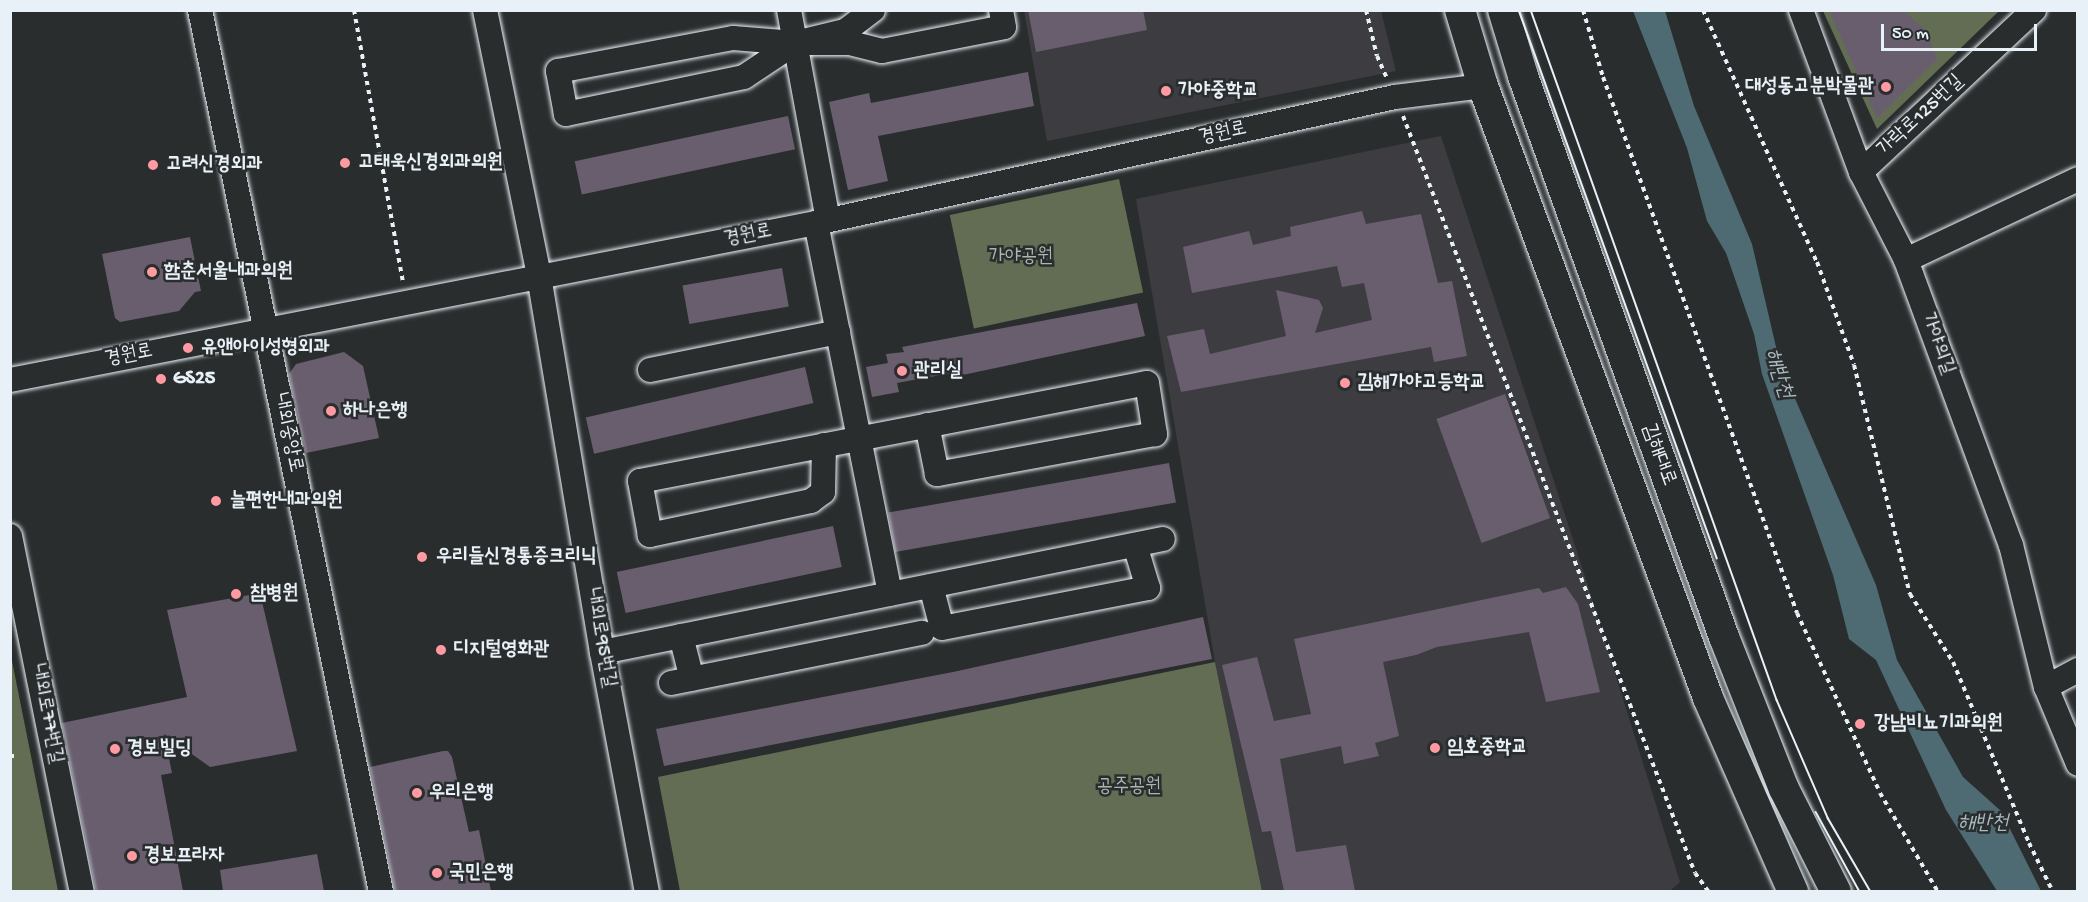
<!DOCTYPE html>
<meta charset="utf-8">
<style>
body{margin:0}
#map{position:relative;width:2088px;height:902px;overflow:hidden;background:#2a2d2e;font-family:"Gochi Hand","Poor Story",sans-serif}
div>[style]{position:absolute}
[style*='--x']{left:calc(var(--x)*1px);top:calc(var(--y)*1px);width:calc(var(--w)*1px);rotate:calc(var(--a)*1deg)}
.built>*{inset:0;background:#3d3c41}
.green>*{inset:0;background:#636d53;transform-origin:0 0}
.water>*{inset:0;background:#4e6a72}
.building>*{inset:0;background:#695e6e;transform-origin:0 0}
.path>*{height:4px;margin-top:-2px;transform-origin:0;background:repeating-linear-gradient(90deg,#e8f1f8 0 4.5px,transparent 0 9px)}
.roads{filter:drop-shadow(0 0 2px #e8f1f8) drop-shadow(0 0 2px #e8f1f8)}
.minor>*{height:24px;margin:-12px;padding:0 12px;transform-origin:12px;border-radius:12px;background:#2a2d2e}
.major>*{height:30px;margin:-15px;padding:0 15px;transform-origin:15px;border-radius:15px;background:#2a2d2e}
.tram>*{height:1.5px;margin:-0.75px;padding:0 0.75px;transform-origin:0.75px;border-radius:0.75px;background:#e8f1f8}
.dots>*{width:16px;height:16px;translate:-50% -50%;box-sizing:border-box;border:3px solid #2a2d2e;border-radius:50%}
span{translate:-50% -50%;white-space:nowrap;text-align:center;line-height:1.15;-webkit-text-stroke:5px #2a2d2e;paint-order:stroke}
.poi-label{font-size:20px;color:#e8f1f8;font-weight:700}
.right{translate:-100% -50%;text-align:right}
.left{translate:0 -50%;text-align:left}
.street-label{font-size:20px;color:#e8f1f8}
.park-label{font-size:20px;color:#acb6ae}
.water-label{font-size:21px;color:#aabbc2;font-style:italic}
.frame{position:absolute;inset:0;border:12px solid #e8f1f8;pointer-events:none}
.scale{position:absolute;left:1881px;top:24px;width:156px;height:27px;box-sizing:border-box;border:3px solid #e8f1f8;border-top:0;padding-left:8px;font-size:18px;line-height:21px;white-space:nowrap;color:#e8f1f8;-webkit-text-stroke:4px #2a2d2e;paint-order:stroke}
</style>
<div id="map">
<div class="built">
<div style="clip-path:polygon(1024px 11px,1381px 11px,1396px 71px,1047px 141px)"></div>
<div style="clip-path:polygon(1441px 136px,1582px 567px,1680px 882px,1670px 891px,1262px 891px,1215px 662px,1136px 199px)"></div>
</div>
<div class="green">
<div style="clip-path:polygon(1823px 11px,1999px 11px,1877px 129px)"></div>
<div style="left:1119px;top:179px;width:116px;height:173px;rotate:78deg"></div>
<div style="clip-path:polygon(11px 656px,58px 891px,11px 891px)"></div>
<div style="clip-path:polygon(1215px 662px,1262px 891px,680px 891px,658px 777px)"></div>
</div>
<div class="water">
<div style="clip-path:polygon(1633px 11px,1665px 11px,1694px 106px,1752px 244px,1780px 364px,1876px 585px,1897px 660px,1963px 777px,2001px 811px,2041px 891px,1997px 891px,1946px 810px,1876px 660px,1849px 639px,1833px 575px,1762px 374px,1754px 334px,1726px 253px,1707px 221px,1687px 148px)"></div>
</div>
<div class="building">
<div style="clip-path:polygon(1028px 10px,1143px 10px,1147px 30px,1036px 52px)"></div>
<div style="clip-path:polygon(1829px 10px,1902px 10px,1926px 30px,1937px 59px,1877px 118px)"></div>
<div style="clip-path:polygon(1028px 72px,1034px 106px,878px 136px,888px 181px,848px 190px,829px 102px,869px 93px,871px 103px)"></div>
<div style="left:788px;top:116px;width:34px;height:218px;rotate:78deg"></div>
<div style="clip-path:polygon(1362px 211px,1366px 224px,1421px 214px,1438px 283px,1452px 281px,1467px 356px,1434px 362px,1431px 347px,1181px 392px,1167px 336px,1204px 329px,1210px 354px,1286px 336px,1276px 290px,1319px 300px,1323px 308px,1315px 333px,1372px 320px,1364px 283px,1342px 287px,1337px 266px,1192px 293px,1183px 247px,1249px 231px,1253px 245px,1291px 236px,1290px 227px)"></div>
<div style="clip-path:polygon(190px 237px,201px 291px,195px 292px,179px 311px,120px 322px,115px 318px,102px 254px)"></div>
<div style="left:782px;top:268px;width:39px;height:101px;rotate:80deg"></div>
<div style="clip-path:polygon(1137px 303px,1145px 336px,958px 376px,957px 372px,897px 383px,899px 392px,872px 397px,866px 367px,888px 363px,886px 354px,904px 352px,902px 347px)"></div>
<div style="clip-path:polygon(344px 352px,363px 366px,379px 438px,306px 453px,289px 374px,296px 364px)"></div>
<div style="left:805px;top:367px;width:37px;height:225px;rotate:77deg"></div>
<div style="left:1505px;top:394px;width:132px;height:73px;rotate:70deg"></div>
<div style="left:1169px;top:463px;width:40px;height:285px;rotate:80deg"></div>
<div style="left:833px;top:526px;width:42px;height:221px;rotate:78deg"></div>
<div style="clip-path:polygon(1566px 587px,1578px 604px,1600px 692px,1546px 702px,1529px 632px,1437px 647px,1416px 655px,1383px 662px,1399px 736px,1375px 743px,1379px 756px,1344px 764px,1341px 746px,1280px 759px,1296px 852px,1346px 845px,1355px 891px,1284px 891px,1271px 831px,1262px 832px,1222px 665px,1257px 657px,1274px 721px,1311px 714px,1294px 639px,1539px 588px,1543px 593px)"></div>
<div style="clip-path:polygon(260px 593px,297px 751px,210px 767px,164px 734px,172px 773px,161px 775px,183px 891px,96px 891px,62px 723px,187px 697px,167px 610px)"></div>
<div style="clip-path:polygon(1203px 617px,1212px 659px,664px 766px,656px 729px,953px 672px)"></div>
<div style="clip-path:polygon(443px 751px,448px 751px,452px 757px,469px 832px,479px 830px,491px 891px,395px 891px,370px 767px)"></div>
<div style="clip-path:polygon(317px 854px,324px 891px,223px 891px,220px 870px)"></div>
</div>
<div class="path">
<div style="--x:354;--y:10;--w:277;--a:79.8"></div>
<div style="--x:1366;--y:10;--w:47;--a:76.6"></div>
<div style="--x:1377;--y:56;--w:24;--a:66"></div>
<div style="--x:1583;--y:10;--w:70;--a:73.4"></div>
<div style="--x:1603;--y:77;--w:570;--a:70.1"></div>
<div style="--x:1797;--y:613;--w:198;--a:65.2"></div>
<div style="--x:1880;--y:793;--w:115;--a:59.6"></div>
<div style="--x:1703;--y:10;--w:277;--a:65.7"></div>
<div style="--x:1817;--y:262;--w:109;--a:70.2"></div>
<div style="--x:1854;--y:365;--w:236;--a:76.3"></div>
<div style="--x:1910;--y:594;--w:80;--a:57.7"></div>
<div style="--x:1953;--y:662;--w:196;--a:67.2"></div>
<div style="--x:2029;--y:843;--w:55;--a:63.9"></div>
<div style="--x:1403;--y:116;--w:811;--a:68.91"></div>
<div style="--x:1695;--y:873;--w:24;--a:54"></div>
<div style="--x:10;--y:756;--w:4;--a:0"></div>
</div>
<div class="roads">
<div class="minor">
<div style="--x:200;--y:10;--w:900;--a:78.4"></div>
<div style="--x:485;--y:10;--w:271;--a:78.5"></div>
<div style="--x:539;--y:276;--w:381;--a:80.5"></div>
<div style="--x:602;--y:652;--w:244;--a:79.4"></div>
<div style="--x:789;--y:10;--w:214;--a:79.5"></div>
<div style="--x:873;--y:10;--w:35;--a:143"></div>
<div style="--x:845;--y:31;--w:51;--a:166.5"></div>
<div style="--x:795;--y:43;--w:61;--a:146.3"></div>
<div style="--x:744;--y:77;--w:182;--a:168.3"></div>
<div style="--x:566;--y:114;--w:44;--a:-100.5"></div>
<div style="--x:558;--y:71;--w:178;--a:-10.7"></div>
<div style="--x:733;--y:38;--w:62;--a:4.6"></div>
<div style="--x:795;--y:43;--w:55;--a:0"></div>
<div style="--x:850;--y:43;--w:33;--a:14"></div>
<div style="--x:882;--y:51;--w:124;--a:-11.1"></div>
<div style="--x:1004;--y:27;--w:17;--a:-100"></div>
<div style="--x:1801;--y:10;--w:173;--a:69.7"></div>
<div style="--x:1861;--y:172;--w:99;--a:62.9"></div>
<div style="--x:1906;--y:260;--w:304;--a:69.8"></div>
<div style="--x:2011;--y:545;--w:146;--a:76.2"></div>
<div style="--x:2046;--y:687;--w:83;--a:67.4"></div>
<div style="--x:1861;--y:172;--w:237;--a:-43.1"></div>
<div style="--x:816;--y:223;--w:378;--a:78.7"></div>
<div style="--x:1906;--y:260;--w:190;--a:-25.2"></div>
<div style="--x:650;--y:370;--w:192;--a:-11.4"></div>
<div style="--x:10;--y:380;--w:821;--a:-11.02"></div>
<div style="--x:816;--y:223;--w:593;--a:-12.28"></div>
<div style="--x:1395;--y:97;--w:89;--a:-7.1"></div>
<div style="--x:824;--y:445;--w:47;--a:91.2"></div>
<div style="--x:823;--y:492;--w:15;--a:143"></div>
<div style="--x:811;--y:501;--w:165;--a:168.1"></div>
<div style="--x:650;--y:535;--w:55;--a:-100.5"></div>
<div style="--x:640;--y:481;--w:516;--a:-10.94"></div>
<div style="--x:1147;--y:383;--w:52;--a:81.1"></div>
<div style="--x:1155;--y:434;--w:222;--a:169.6"></div>
<div style="--x:937;--y:474;--w:50;--a:-101.5"></div>
<div style="--x:10;--y:536;--w:363;--a:78.6"></div>
<div style="--x:931;--y:586;--w:43;--a:75.3"></div>
<div style="--x:942;--y:628;--w:210;--a:-11"></div>
<div style="--x:1148;--y:588;--w:45;--a:-106.8"></div>
<div style="--x:681;--y:636;--w:44;--a:75.7"></div>
<div style="--x:602;--y:652;--w:572;--a:-11.39"></div>
<div style="--x:671;--y:683;--w:256;--a:-11.3"></div>
<div style="--x:2046;--y:687;--w:36;--a:-28"></div>
</div>
<div class="major">
<div style="--x:1460;--y:10;--w:79;--a:73.2"></div>
<div style="--x:1483;--y:86;--w:652;--a:69.81"></div>
<div style="--x:1708;--y:698;--w:212;--a:66.3"></div>
<div style="--x:1503;--y:10;--w:69;--a:73.1"></div>
<div style="--x:1523;--y:76;--w:596;--a:70.29"></div>
<div style="--x:1724;--y:637;--w:163;--a:68.5"></div>
<div style="--x:1784;--y:789;--w:115;--a:63.2"></div>
</div>
</div>
<div class="tram">
<div style="--x:1519;--y:10;--w:583;--a:70.13"></div>
<div style="--x:1531;--y:10;--w:733;--a:70.38"></div>
<div style="--x:1777;--y:700;--w:129;--a:66.6"></div>
<div style="--x:1828;--y:818;--w:86;--a:59.8"></div>
<div style="--x:1816;--y:812;--w:91;--a:61.2"></div>
</div>
<div class="dots">
<div style="left:1886px;top:87px;background:#ff9aa2"></div>
<div style="left:1166px;top:91px;background:#ff9aa2"></div>
<div style="left:345px;top:163px;background:#ff9aa2"></div>
<div style="left:153px;top:165px;background:#ff9aa2"></div>
<div style="left:152px;top:272px;background:#ff9aa2"></div>
<div style="left:188px;top:348px;background:#ff9aa2"></div>
<div style="left:902px;top:371px;background:#ff9aa2"></div>
<div style="left:161px;top:379px;background:#ff9aa2"></div>
<div style="left:1345px;top:383px;background:#ff9aa2"></div>
<div style="left:331px;top:411px;background:#ff9aa2"></div>
<div style="left:216px;top:501px;background:#ff9aa2"></div>
<div style="left:422px;top:557px;background:#ff9aa2"></div>
<div style="left:236px;top:594px;background:#ff9aa2"></div>
<div style="left:441px;top:650px;background:#ff9aa2"></div>
<div style="left:1860px;top:724px;background:#ff9aa2"></div>
<div style="left:1435px;top:748px;background:#ff9aa2"></div>
<div style="left:115px;top:749px;background:#ff9aa2"></div>
<div style="left:417px;top:793px;background:#ff9aa2"></div>
<div style="left:132px;top:856px;background:#ff9aa2"></div>
<div style="left:437px;top:873px;background:#ff9aa2"></div>
</div>
<div class="poi-label">
<span class="right" style="left:1874px;top:87px">대성동고분박물관</span>
<span class="left" style="left:1178px;top:91px">가야중학교</span>
<span class="left" style="left:358px;top:163px">고태욱신경외과의원</span>
<span class="left" style="left:166px;top:165px">고려신경외과</span>
<span class="left" style="left:164px;top:272px">함춘서울내과의원</span>
<span class="left" style="left:201px;top:348px">유앤아이성형외과</span>
<span class="left" style="left:914px;top:371px">관리실</span>
<span class="left" style="left:173px;top:379px">GS25</span>
<span class="left" style="left:1357px;top:383px">김해가야고등학교</span>
<span class="left" style="left:343px;top:411px">하나은행</span>
<span class="left" style="left:230px;top:501px">늘편한내과의원</span>
<span class="left" style="left:436px;top:557px">우리들신경통증크리닉</span>
<span class="left" style="left:250px;top:594px">참병원</span>
<span class="left" style="left:453px;top:650px">디지털영화관</span>
<span class="left" style="left:1874px;top:724px">강남비뇨기과의원</span>
<span class="left" style="left:1447px;top:748px">임호중학교</span>
<span class="left" style="left:127px;top:749px">경보빌딩</span>
<span class="left" style="left:429px;top:793px">우리은행</span>
<span class="left" style="left:144px;top:856px">경보프라자</span>
<span class="left" style="left:449px;top:873px">국민은행</span>
</div>
<div class="street-label">
<span style="left:1921px;top:116px;rotate:-43deg">가락로125번길</span>
<span style="left:1223px;top:134px;rotate:-12deg">경원로</span>
<span style="left:748px;top:236px;rotate:-11deg">경원로</span>
<span style="left:1937px;top:344px;rotate:70deg">가야의길</span>
<span style="left:129px;top:356px;rotate:-11deg">경원로</span>
<span style="left:287px;top:433px;rotate:78deg">내외중앙로</span>
<span style="left:1658px;top:455px;rotate:70deg">김해대로</span>
<span style="left:600px;top:638px;rotate:80deg">내외로95번길</span>
<span style="left:46px;top:714px;rotate:79deg">내외로77번길</span>
</div>
<div class="park-label">
<span style="left:1021px;top:257px">가야공원</span>
<span style="left:1129px;top:787px">공주공원</span>
</div>
<div class="water-label">
<span style="left:1777px;top:374px;rotate:72deg">해반천</span>
<span style="left:1983px;top:825px">해반천</span>
</div>
<div class="frame"></div>
<div class="scale">50 m</div>
</div>
